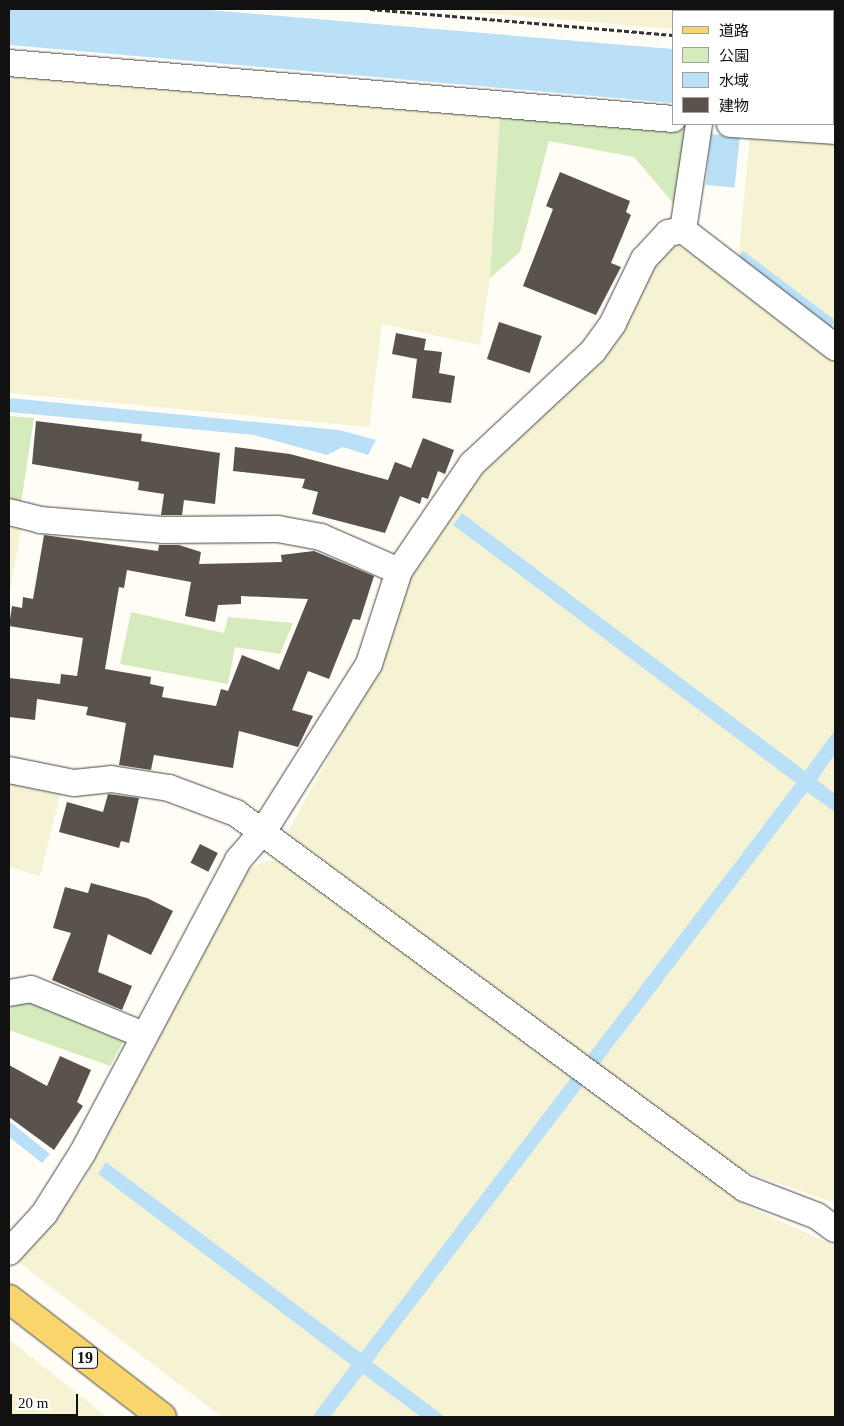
<!DOCTYPE html>
<meta charset="utf-8">
<style>
body{margin:0}
#map{position:relative;width:844px;height:1426px;overflow:hidden;background:#fffdf5;font-family:"Times New Roman","Noto Sans JP",serif}
div>[style]{position:absolute}
.farmland>*{inset:0;background:#f6f3d4}
.green>*{inset:0;background:#d5ebbd}
.water>*{inset:0;background:#b9e0f7;transform-origin:0 0}
.building>*{inset:0;background:#5a524d;transform-origin:0 0}
.path>*{height:3px;margin-top:-1.5px;transform-origin:0;background:repeating-linear-gradient(90deg,#333 0 5px,transparent 0 7.5px)}
.roads{filter:drop-shadow(0 0 1px #444) drop-shadow(0 0 1px #444)}
.minor>*{height:26px;margin:-13px;padding:0 13px;transform-origin:13px;border-radius:13px;background:#fff}
.primary>*{height:28px;margin:-14px;padding:0 14px;transform-origin:14px;border-radius:14px;background:#f9d66b}
span{translate:-50% -50%;white-space:nowrap;text-align:center;line-height:1.15;-webkit-text-stroke:5px #fff;paint-order:stroke}
.shield-label span{padding:1px 4px;background:#fff;border:1px solid;border-radius:4px;-webkit-text-stroke-width:0}
.shield-label{font-size:16px;color:#111;font-weight:700}
.frame{position:absolute;inset:0;border:10px solid #111;pointer-events:none}
.legend{position:absolute;left:672px;top:10px;width:162px;height:115px;box-sizing:border-box;background:#fff;border:1px solid #a0a0a0;margin:0;padding:6px 9px;list-style:none;font-size:15px;color:#111}
.legend li{display:flex;align-items:center;gap:10px;height:25px}
.legend b{width:25px;border:1px solid #a0a0a0}
.scale{position:absolute;left:10px;top:1394px;width:68px;height:22px;box-sizing:border-box;border:2px solid #111;border-top:0;padding-left:6px;font-size:15px;line-height:18px;white-space:nowrap;color:#111;-webkit-text-stroke:4px #fff;paint-order:stroke}
</style>
<div id="map">
<div class="farmland">
<i style="clip-path:polygon(433px 9px,835px 9px,835px 11px,833px 27px,833px 11px,673px 11px,673px 29px)"></i>
<i style="clip-path:polygon(9px 71px,500px 114px,490px 278px,480px 345px,382px 324px,369px 427px,9px 393px)"></i>
<i style="clip-path:polygon(750px 135px,835px 141px,835px 1203px,743px 1171px,287px 833px,384px 657px,410px 570px,496px 456px,674px 243px,736px 283px)"></i>
<i style="clip-path:polygon(9px 522px,22px 525px,9px 596px)"></i>
<i style="clip-path:polygon(9px 776px,62px 787px,40px 876px,9px 867px)"></i>
<i style="clip-path:polygon(265px 861px,283px 861px,745px 1205px,835px 1246px,835px 1417px,222px 1417px,18px 1262px,83px 1182px,245px 871px)"></i>
<i style="clip-path:polygon(9px 1339px,107px 1417px,9px 1417px)"></i>
</div>
<div class="green">
<i style="clip-path:polygon(500px 114px,685px 129px,680px 211px,634px 157px,549px 141px,520px 252px,490px 278px)"></i>
<i style="clip-path:polygon(9px 416px,34px 418px,21px 503px,9px 501px)"></i>
<i style="clip-path:polygon(131px 612px,224px 633px,228px 617px,293px 623px,280px 654px,235px 647px,228px 684px,120px 664px)"></i>
<i style="clip-path:polygon(32px 997px,127px 1035px,110px 1066px,9px 1030px,11px 1001px)"></i>
</div>
<div class="water">
<i style="clip-path:polygon(9px 9px,197px 9px,673px 49px,673px 103px,9px 45px)"></i>
<i style="left:711px;top:134px;width:29px;height:51px;rotate:6deg"></i>
<i style="left:743px;top:251px;width:116px;height:14px;rotate:37deg"></i>
<i style="clip-path:polygon(9px 398px,339px 430px,376px 440px,368px 455px,343px 447px,327px 455px,254px 435px,9px 412px)"></i>
<i style="clip-path:polygon(462px 513px,805px 771px,835px 730px,835px 754px,817px 780px,835px 794px,835px 812px,807px 792px,372px 1362px,445px 1417px,421px 1417px,363px 1374px,330px 1417px,312px 1417px,351px 1365px,98px 1174px,106px 1162px,361px 1353px,796px 783px,453px 525px)"></i>
<i style="clip-path:polygon(9px 1121px,50px 1154px,42px 1163px,9px 1137px)"></i>
</div>
<div class="building">
<i style="clip-path:polygon(560px 172px,630px 201px,626px 212px,631px 215px,611px 263px,621px 267px,596px 315px,523px 286px,553px 209px,546px 206px)"></i>
<i style="left:499px;top:322px;width:45px;height:39px;rotate:18deg"></i>
<i style="clip-path:polygon(396px 333px,426px 339px,424px 350px,442px 352px,439px 373px,455px 376px,451px 403px,412px 398px,417px 359px,392px 354px)"></i>
<i style="clip-path:polygon(36px 421px,142px 434px,141px 441px,220px 453px,215px 504px,184px 500px,182px 515px,161px 515px,164px 494px,138px 490px,139px 482px,32px 464px)"></i>
<i style="clip-path:polygon(423px 438px,454px 450px,445px 474px,438px 471px,428px 499px,422px 497px,420px 504px,400px 496px,385px 533px,312px 514px,318px 492px,302px 488px,305px 479px,233px 471px,235px 447px,290px 454px,388px 480px,395px 462px,411px 468px)"></i>
<i style="clip-path:polygon(evenodd,44px 535px,158px 551px,159px 545px,179px 545px,201px 552px,199px 564px,282px 562px,281px 555px,314px 551px,374px 576px,360px 620px,353px 619px,329px 679px,308px 671px,292px 710px,313px 716px,298px 747px,239px 731px,233px 768px,154px 755px,151px 770px,119px 765px,126px 723px,86px 715px,88px 707px,37px 699px,35px 720px,9px 717px,9px 678px,60px 684px,61px 674px,77px 676px,83px 638px,9px 626px,12px 606px,22px 608px,23px 597px,33px 599px,44px 535px,127px 570px,191px 582px,185px 616px,215px 622px,218px 605px,241px 604px,241px 596px,308px 599px,279px 670px,242px 655px,228px 691px,221px 689px,216px 706px,162px 697px,164px 687px,150px 684px,151px 677px,105px 669px,119px 587px,124px 588px,127px 570px)"></i>
<i style="clip-path:polygon(108px 794px,139px 798px,129px 843px,121px 841px,119px 848px,59px 832px,67px 802px,103px 812px)"></i>
<i style="left:200px;top:844px;width:20px;height:21px;rotate:27deg"></i>
<i style="clip-path:polygon(91px 883px,147px 898px,173px 911px,151px 955px,108px 934px,98px 972px,132px 986px,122px 1010px,52px 980px,71px 933px,53px 928px,65px 887px,88px 893px)"></i>
<i style="clip-path:polygon(60px 1056px,91px 1070px,77px 1102px,83px 1106px,54px 1150px,9px 1117px,9px 1065px,47px 1086px)"></i>
</div>
<div class="path">
<i style="left:370px;top:9px;width:304px;rotate:4.9deg"></i>
<i style="left:833px;top:49px;width:2px"></i>
</div>
<div class="roads">
<div class="minor">
<i style="left:9px;top:63px;width:666px;rotate:4.82deg"></i>
<i style="left:730px;top:124px;width:105px;rotate:3.8deg"></i>
<i style="left:683px;top:230px;width:107px;rotate:-81.4deg"></i>
<i style="left:9px;top:512px;width:32px;rotate:14deg"></i>
<i style="left:40px;top:520px;width:123px;rotate:4.6deg"></i>
<i style="left:163px;top:530px;width:115px;rotate:-0.5deg"></i>
<i style="left:278px;top:529px;width:44px;rotate:10.5deg"></i>
<i style="left:321px;top:537px;width:85px;rotate:23.6deg"></i>
<i style="left:9px;top:770px;width:66px;rotate:11.3deg"></i>
<i style="left:74px;top:783px;width:37px;rotate:-6deg"></i>
<i style="left:111px;top:779px;width:59px;rotate:8.8deg"></i>
<i style="left:169px;top:788px;width:72px;rotate:20.5deg"></i>
<i style="left:236px;top:813px;width:631px;rotate:36.43deg"></i>
<i style="left:744px;top:1188px;width:78px;rotate:21deg"></i>
<i style="left:817px;top:1216px;width:22px;rotate:36deg"></i>
<i style="left:9px;top:993px;width:22px;rotate:-10deg"></i>
<i style="left:31px;top:989px;width:119px;rotate:22.2deg"></i>
<i style="left:9px;top:1252px;width:52px;rotate:-47.4deg"></i>
<i style="left:44px;top:1214px;width:73px;rotate:-57.8deg"></i>
<i style="left:83px;top:1152px;width:331px;rotate:-62deg"></i>
<i style="left:238px;top:860px;width:40px;rotate:-49deg"></i>
<i style="left:264px;top:830px;width:196px;rotate:-57.7deg"></i>
<i style="left:369px;top:664px;width:98px;rotate:-72.1deg"></i>
<i style="left:399px;top:571px;width:130px;rotate:-55.7deg"></i>
<i style="left:472px;top:464px;width:166px;rotate:-43deg"></i>
<i style="left:593px;top:351px;width:34px;rotate:-54deg"></i>
<i style="left:613px;top:323px;width:71px;rotate:-64.2deg"></i>
<i style="left:644px;top:259px;width:35px;rotate:-47deg"></i>
<i style="left:668px;top:233px;width:15px;rotate:-11deg"></i>
<i style="left:683px;top:230px;width:192px;rotate:37.6deg"></i>
</div>
<div class="primary">
<i style="left:9px;top:1299px;width:193px;rotate:37.6deg"></i>
</div>
</div>
<div class="shield-label">
<span style="left:85px;top:1358px">19</span>
</div>
<div class="frame"></div>
<ul class="legend">
<li><b style="height:6px;background:#f9d66b"></b>道路</li>
<li><b style="height:14px;background:#d5ebbd"></b>公園</li>
<li><b style="height:14px;background:#b9e0f7"></b>水域</li>
<li><b style="height:14px;background:#5a524d"></b>建物</li>
</ul>
<div class="scale">20 m</div>
</div>
